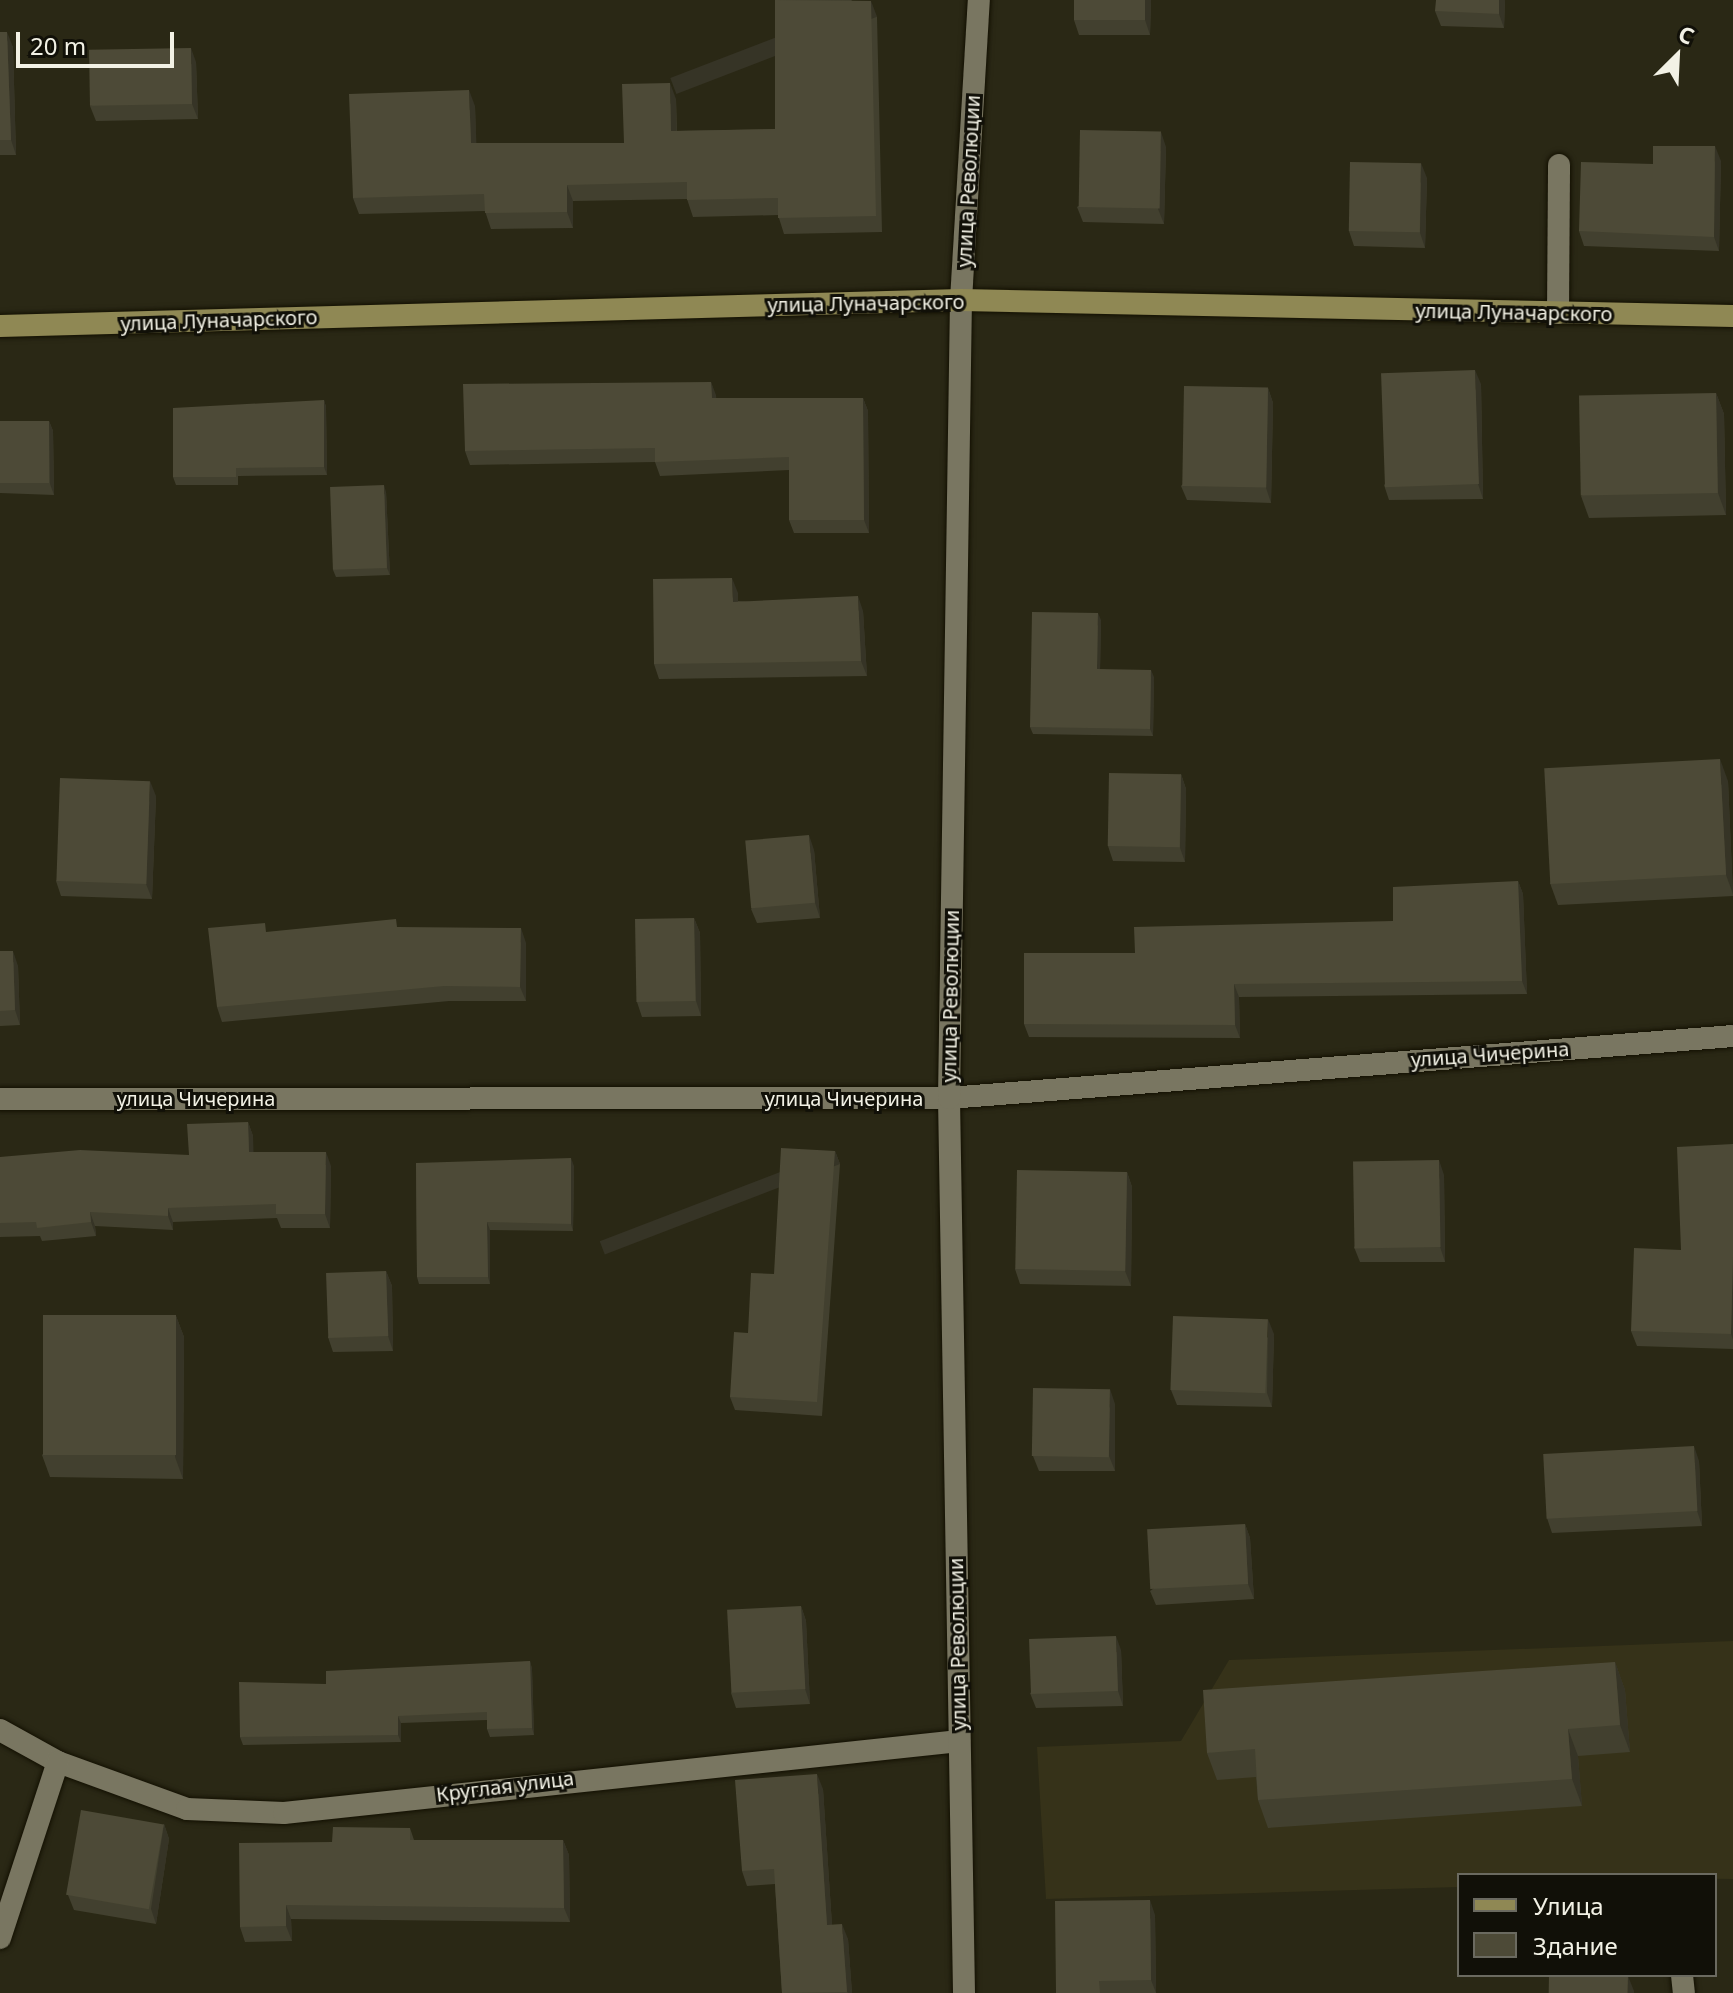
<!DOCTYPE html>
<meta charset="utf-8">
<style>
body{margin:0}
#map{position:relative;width:1733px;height:1993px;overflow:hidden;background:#2a2815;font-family:"Noto Sans",sans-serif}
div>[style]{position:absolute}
.built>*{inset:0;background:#363219}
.roads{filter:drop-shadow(0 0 2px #131002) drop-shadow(0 0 2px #131002)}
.minor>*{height:22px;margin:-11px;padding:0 11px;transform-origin:11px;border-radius:11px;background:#797661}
.tertiary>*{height:22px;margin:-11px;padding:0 11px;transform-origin:11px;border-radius:11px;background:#797661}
.secondary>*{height:22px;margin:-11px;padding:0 11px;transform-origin:11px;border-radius:11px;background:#8f8854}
.wall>*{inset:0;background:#42402f}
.shaded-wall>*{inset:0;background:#363426;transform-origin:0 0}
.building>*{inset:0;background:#4d4a37;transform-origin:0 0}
span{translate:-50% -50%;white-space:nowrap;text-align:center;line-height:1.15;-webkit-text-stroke:6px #111008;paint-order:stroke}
.street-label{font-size:20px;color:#f2f1e5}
.legend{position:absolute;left:1457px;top:1873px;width:260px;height:104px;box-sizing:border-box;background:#111008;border:2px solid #6b6a60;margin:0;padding:10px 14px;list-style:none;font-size:24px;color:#f2f1e5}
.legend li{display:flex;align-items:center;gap:16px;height:40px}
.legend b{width:40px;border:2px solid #6b6a60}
.north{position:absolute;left:1637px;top:16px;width:80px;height:80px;-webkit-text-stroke:6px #111008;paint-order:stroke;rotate:24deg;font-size:22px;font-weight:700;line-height:32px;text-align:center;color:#f2f1e5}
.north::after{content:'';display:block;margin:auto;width:28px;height:36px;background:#f2f1e5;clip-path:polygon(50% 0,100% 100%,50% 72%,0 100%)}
.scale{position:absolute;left:16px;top:32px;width:158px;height:36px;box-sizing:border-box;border:4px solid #f2f1e5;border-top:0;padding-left:10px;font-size:24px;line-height:28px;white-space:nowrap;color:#f2f1e5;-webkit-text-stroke:6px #111008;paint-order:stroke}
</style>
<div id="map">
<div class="built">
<i style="clip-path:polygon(1733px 1641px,1733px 1879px,1459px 1875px,1459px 1887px,1046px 1899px,1037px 1747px,1181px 1741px,1229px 1660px)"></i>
</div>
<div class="roads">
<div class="minor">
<i style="left:1558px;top:313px;width:148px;rotate:-89.6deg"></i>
<i style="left:0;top:1099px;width:949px;rotate:-0.06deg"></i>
<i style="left:949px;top:1098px;width:786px;rotate:-4.52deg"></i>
<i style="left:0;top:1730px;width:66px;rotate:28.9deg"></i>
<i style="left:58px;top:1762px;width:137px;rotate:20deg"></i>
<i style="left:187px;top:1809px;width:97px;rotate:2.4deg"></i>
<i style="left:284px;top:1813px;width:679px;rotate:-6.09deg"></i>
<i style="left:0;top:1938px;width:185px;rotate:-71.8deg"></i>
<i style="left:1682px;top:1975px;width:18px;rotate:84deg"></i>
</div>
<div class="tertiary">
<i style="left:964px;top:1993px;width:895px;rotate:-90.96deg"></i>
<i style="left:949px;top:1098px;width:798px;rotate:-89.14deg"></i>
<i style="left:961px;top:300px;width:301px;rotate:-86.6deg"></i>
</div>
<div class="secondary">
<i style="left:0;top:326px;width:961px;rotate:-1.55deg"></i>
<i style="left:961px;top:300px;width:772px;rotate:1.19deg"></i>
</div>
</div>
<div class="wall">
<i style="clip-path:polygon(775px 0,851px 0,877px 17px,882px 232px,784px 234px,778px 215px,693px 217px,687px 199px,573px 201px,573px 228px,491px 229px,485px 211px,359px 214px,353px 198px,475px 106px,476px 143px,624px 143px,676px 99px,677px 131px,775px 129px)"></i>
<i style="clip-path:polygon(1151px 0,1150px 35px,1079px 35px,1074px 20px)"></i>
<i style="clip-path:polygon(1505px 0,1504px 28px,1441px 26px,1435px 11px)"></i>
<i style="clip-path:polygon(0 32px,13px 47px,16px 155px,0 155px)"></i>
<i style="clip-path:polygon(196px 62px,198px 119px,96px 121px,90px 106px)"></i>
<i style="clip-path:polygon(1166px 147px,1164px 224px,1083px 222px,1077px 207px)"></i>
<i style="clip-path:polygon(1721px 161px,1719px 251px,1584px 246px,1579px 231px,1653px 164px)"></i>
<i style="clip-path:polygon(1427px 178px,1425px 248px,1354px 246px,1349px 231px)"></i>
<i style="clip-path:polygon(711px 382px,716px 398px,863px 398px,868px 411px,869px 533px,794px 533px,789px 520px,789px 470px,660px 476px,655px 462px,470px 465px,465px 451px)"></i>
<i style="clip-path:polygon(1481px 384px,1483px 499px,1389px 500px,1384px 485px)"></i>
<i style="clip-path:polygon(1268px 388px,1273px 403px,1271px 503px,1187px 500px,1181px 486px)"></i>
<i style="clip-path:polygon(1716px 393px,1724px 414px,1726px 515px,1589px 518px,1581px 496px)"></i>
<i style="clip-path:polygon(324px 400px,326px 407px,327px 475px,238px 476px,238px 485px,176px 485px,173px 477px)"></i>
<i style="clip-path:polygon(0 421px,49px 421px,53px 431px,54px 495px,0 493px)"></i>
<i style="clip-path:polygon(386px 492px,390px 575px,336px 577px,333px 570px)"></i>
<i style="clip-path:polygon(738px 593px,738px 601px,863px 611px,867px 676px,659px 679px,654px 664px)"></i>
<i style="clip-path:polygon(1101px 620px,1100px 669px,1154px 677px,1153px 736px,1033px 734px,1030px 727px)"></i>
<i style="clip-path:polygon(1181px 774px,1186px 789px,1185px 862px,1113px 861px,1108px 846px)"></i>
<i style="clip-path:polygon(1728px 781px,1733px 896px,1558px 905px,1550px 883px)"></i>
<i style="clip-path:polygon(156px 796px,152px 899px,61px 896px,56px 881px)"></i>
<i style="clip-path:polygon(814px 850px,820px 918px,757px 923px,751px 909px)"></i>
<i style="clip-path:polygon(1518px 881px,1523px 894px,1527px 994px,1239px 997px,1240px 1038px,1029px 1037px,1024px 1024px,1135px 953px,1393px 921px)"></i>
<i style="clip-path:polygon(694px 918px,700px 933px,701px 1016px,642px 1017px,637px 1002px)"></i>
<i style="clip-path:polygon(399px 927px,526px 943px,526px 1001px,449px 1001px,222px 1022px,217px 1007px,269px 932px)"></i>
<i style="clip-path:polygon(0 951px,18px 966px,20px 1025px,0 1026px)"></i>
<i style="clip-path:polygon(248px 1122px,253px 1136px,253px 1152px,331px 1166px,330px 1228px,281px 1228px,277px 1218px,173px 1222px,173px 1230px,95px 1226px,96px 1236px,42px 1241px,40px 1236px,0 1237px,0 1157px,189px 1155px)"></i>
<i style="clip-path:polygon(1733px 1144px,1733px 1349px,1637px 1346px,1631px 1331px,1681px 1250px)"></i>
<i style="clip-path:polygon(835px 1151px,840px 1164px,822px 1416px,735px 1410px,730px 1397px,748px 1333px,774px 1274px)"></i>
<i style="clip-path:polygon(416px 1163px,574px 1166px,573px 1231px,490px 1230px,490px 1284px,419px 1284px,417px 1277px)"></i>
<i style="clip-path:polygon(1127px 1172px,1132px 1187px,1131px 1286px,1020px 1284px,1015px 1269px)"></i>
<i style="clip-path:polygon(1444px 1175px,1445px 1262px,1360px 1262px,1354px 1247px)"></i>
<i style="clip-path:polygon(386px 1271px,392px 1286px,393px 1351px,333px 1352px,328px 1337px)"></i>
<i style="clip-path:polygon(176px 1316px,184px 1337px,183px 1479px,50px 1477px,42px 1455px)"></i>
<i style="clip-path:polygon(1274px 1334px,1272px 1407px,1177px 1405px,1171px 1390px)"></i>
<i style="clip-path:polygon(1115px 1404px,1115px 1471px,1039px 1471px,1033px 1456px)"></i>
<i style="clip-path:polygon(1699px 1461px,1702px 1526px,1552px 1533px,1547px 1518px)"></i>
<i style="clip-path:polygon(1245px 1524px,1250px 1538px,1254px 1599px,1156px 1605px,1150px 1591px)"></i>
<i style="clip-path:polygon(801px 1606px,806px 1621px,810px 1704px,736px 1708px,731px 1693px)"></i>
<i style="clip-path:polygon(1121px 1650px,1123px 1706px,1036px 1708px,1030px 1693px)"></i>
<i style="clip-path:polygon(530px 1661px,532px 1669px,534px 1735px,490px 1737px,487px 1729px,487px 1720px,401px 1723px,401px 1742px,243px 1745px,240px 1737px,326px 1684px)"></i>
<i style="clip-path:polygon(1615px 1662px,1625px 1690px,1630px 1752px,1578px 1756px,1582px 1806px,1268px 1828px,1258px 1800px,1256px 1777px,1217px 1780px,1207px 1753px)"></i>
<i style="clip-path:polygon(823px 1789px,832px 1925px,848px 1939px,852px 1993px,782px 1993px,775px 1884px,747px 1886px,742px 1871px)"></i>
<i style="clip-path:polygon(164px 1824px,169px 1839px,156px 1924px,74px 1910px,68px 1895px)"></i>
<i style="clip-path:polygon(410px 1828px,414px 1840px,563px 1840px,569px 1855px,570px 1922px,291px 1919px,292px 1941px,245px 1942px,240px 1927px,332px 1842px)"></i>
<i style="clip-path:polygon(1155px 1915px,1156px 1993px,1056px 1993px)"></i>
</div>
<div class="shaded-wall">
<i style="clip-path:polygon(1145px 0,1151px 0,1150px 35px,1145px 20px)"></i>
<i style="clip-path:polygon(1499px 0,1505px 0,1504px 28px,1499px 14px)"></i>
<i style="left:871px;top:1px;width:17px;height:215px;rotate:69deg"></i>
<i style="clip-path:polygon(7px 32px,13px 47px,16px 155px,11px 140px)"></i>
<i style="clip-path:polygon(191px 48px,196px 62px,198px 119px,192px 104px)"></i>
<i style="clip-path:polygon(670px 83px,676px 99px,677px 147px,671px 131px)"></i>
<i style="clip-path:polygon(469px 90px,475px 106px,477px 160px,471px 143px)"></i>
<i style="clip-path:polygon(1161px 132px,1166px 147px,1164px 224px,1158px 209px)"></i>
<i style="clip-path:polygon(1715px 146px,1721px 161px,1719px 251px,1714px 237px)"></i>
<i style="clip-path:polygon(1421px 163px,1427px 178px,1425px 248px,1420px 233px)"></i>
<i style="clip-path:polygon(567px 185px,573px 201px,573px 228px,567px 212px)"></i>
<i style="clip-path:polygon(1475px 370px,1481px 384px,1483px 499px,1478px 484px)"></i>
<i style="clip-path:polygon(711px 382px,716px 395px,717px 412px,712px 398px)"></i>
<i style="clip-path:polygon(1268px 388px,1273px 403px,1271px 503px,1266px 488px)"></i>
<i style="clip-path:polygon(1716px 393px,1724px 414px,1726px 515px,1718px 493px)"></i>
<i style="clip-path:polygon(863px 398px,868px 411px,869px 533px,864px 520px)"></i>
<i style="clip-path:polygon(324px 400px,326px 407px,327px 475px,324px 467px)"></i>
<i style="clip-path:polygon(49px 421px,53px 431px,54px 495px,50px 484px)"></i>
<i style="clip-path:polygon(384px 485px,386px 492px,390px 575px,387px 568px)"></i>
<i style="clip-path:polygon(732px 578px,738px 593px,738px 616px,733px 602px)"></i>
<i style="clip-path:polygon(858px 596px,863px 611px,867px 676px,861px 661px)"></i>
<i style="clip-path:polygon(1098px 613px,1101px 620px,1100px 676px,1097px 669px)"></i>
<i style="clip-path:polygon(1151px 670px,1154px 677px,1153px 736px,1150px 729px)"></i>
<i style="clip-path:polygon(1720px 759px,1728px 781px,1733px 894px,1726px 875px)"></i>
<i style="clip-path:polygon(1181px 774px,1186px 789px,1185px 862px,1180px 848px)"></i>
<i style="clip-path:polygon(150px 781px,156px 796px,152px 899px,146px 884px)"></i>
<i style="clip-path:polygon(809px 835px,814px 850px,820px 918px,815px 903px)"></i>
<i style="clip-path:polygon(1518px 881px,1523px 894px,1527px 994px,1522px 981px)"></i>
<i style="clip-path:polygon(694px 918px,700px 933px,701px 1016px,696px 1001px)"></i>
<i style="clip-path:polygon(521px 928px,526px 943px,526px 1001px,520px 987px)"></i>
<i style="clip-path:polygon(13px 951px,18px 966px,20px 1025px,15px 1010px)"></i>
<i style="clip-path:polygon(1234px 984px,1239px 997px,1240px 1038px,1235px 1025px)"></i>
<i style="clip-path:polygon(248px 1122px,253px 1136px,254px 1166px,249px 1152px)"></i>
<i style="left:835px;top:1151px;width:14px;height:252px;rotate:69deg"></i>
<i style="clip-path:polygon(326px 1152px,331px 1166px,330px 1228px,325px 1214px)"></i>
<i style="clip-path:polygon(571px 1158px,574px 1166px,573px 1231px,571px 1224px)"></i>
<i style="clip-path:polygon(1439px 1160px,1444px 1175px,1445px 1262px,1440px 1247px)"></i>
<i style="clip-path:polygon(1127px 1172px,1132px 1187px,1131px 1286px,1125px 1271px)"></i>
<i style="clip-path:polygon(168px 1208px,173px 1222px,173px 1230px,168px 1216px)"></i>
<i style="clip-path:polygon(90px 1212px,95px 1226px,96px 1236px,91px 1222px)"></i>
<i style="clip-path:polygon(487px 1222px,490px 1230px,490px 1284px,488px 1277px)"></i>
<i style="clip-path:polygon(1733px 1256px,1733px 1340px,1731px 1334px)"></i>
<i style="clip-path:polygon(386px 1271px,392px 1286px,393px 1351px,388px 1336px)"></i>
<i style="clip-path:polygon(176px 1316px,184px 1337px,183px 1479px,175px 1457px)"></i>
<i style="clip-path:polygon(1268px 1319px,1274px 1334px,1272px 1407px,1267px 1393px)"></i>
<i style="clip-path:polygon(1110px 1389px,1115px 1404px,1115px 1471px,1109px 1456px)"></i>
<i style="clip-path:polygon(1694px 1446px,1699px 1461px,1702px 1526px,1697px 1511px)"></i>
<i style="clip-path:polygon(1245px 1524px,1250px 1538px,1254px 1599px,1248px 1584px)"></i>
<i style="clip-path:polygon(801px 1606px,806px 1621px,810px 1704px,805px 1689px)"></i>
<i style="clip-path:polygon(1116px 1636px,1121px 1650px,1123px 1706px,1118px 1691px)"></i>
<i style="clip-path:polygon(530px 1661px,532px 1669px,534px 1735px,532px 1728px)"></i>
<i style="clip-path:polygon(1615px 1662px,1625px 1690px,1630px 1752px,1620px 1725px)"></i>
<i style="clip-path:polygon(398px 1716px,401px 1723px,401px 1742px,398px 1735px)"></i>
<i style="clip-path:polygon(1568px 1729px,1578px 1756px,1582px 1806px,1572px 1779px)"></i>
<i style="clip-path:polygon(817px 1774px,823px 1789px,833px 1940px,827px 1925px)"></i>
<i style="clip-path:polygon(164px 1824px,169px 1839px,156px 1924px,151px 1909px)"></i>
<i style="clip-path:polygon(563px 1840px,569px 1855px,570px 1922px,564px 1908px)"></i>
<i style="clip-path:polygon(1150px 1900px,1155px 1915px,1156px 1993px,1151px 1980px)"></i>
<i style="clip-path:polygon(286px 1905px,291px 1919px,292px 1941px,286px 1926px)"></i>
<i style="clip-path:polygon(842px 1924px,848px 1939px,852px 1993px,848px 1993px,847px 1992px)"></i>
<i style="clip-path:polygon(1628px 1976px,1634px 1991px,1634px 1993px,1628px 1993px)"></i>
</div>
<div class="building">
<i style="clip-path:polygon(775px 0,871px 1px,876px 216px,778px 218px,778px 198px,687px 200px,687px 182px,567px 185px,567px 212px,485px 213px,484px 194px,353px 198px,349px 94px,469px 90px,471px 143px,624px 143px,622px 84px,670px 83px,671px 131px,775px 129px)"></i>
<i style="left:1074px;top:0;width:71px;height:20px"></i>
<i style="clip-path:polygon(1436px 0,1499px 0,1499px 14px,1435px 11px)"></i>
<i style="clip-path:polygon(0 32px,7px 32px,11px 140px,0 140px)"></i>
<i style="left:191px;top:48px;width:56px;height:102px;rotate:89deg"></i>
<i style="left:1080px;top:130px;width:81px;height:77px;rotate:1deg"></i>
<i style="clip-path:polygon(1653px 146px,1715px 146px,1714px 237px,1579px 231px,1581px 162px,1653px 164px)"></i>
<i style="left:1350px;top:162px;width:71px;height:69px;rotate:1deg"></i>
<i style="left:1475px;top:370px;width:114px;height:94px;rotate:88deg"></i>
<i style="clip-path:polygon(711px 382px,712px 398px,863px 398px,864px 520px,789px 520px,789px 457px,655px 462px,655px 448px,465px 451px,463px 384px)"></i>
<i style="left:1184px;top:386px;width:84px;height:100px;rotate:1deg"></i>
<i style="left:1716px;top:393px;width:100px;height:137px;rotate:89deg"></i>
<i style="clip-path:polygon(324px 400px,324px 467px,236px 468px,236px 477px,173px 477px,173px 408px)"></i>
<i style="left:0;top:421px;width:49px;height:62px"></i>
<i style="left:384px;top:485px;width:83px;height:54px;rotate:88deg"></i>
<i style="clip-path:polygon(732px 578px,733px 602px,858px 596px,861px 661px,654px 664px,653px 579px)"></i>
<i style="clip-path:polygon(1032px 612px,1098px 613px,1097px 669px,1151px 670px,1150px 729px,1030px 727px)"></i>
<i style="left:1720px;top:759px;width:116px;height:176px;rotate:87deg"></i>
<i style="left:1109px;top:773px;width:72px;height:73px;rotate:1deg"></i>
<i style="left:60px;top:778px;width:90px;height:103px;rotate:2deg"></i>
<i style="left:809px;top:835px;width:68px;height:64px;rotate:85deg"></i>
<i style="clip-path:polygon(1518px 881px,1522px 981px,1234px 984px,1235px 1025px,1024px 1024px,1024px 953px,1135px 953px,1134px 927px,1393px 921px,1393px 887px)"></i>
<i style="left:694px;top:918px;width:83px;height:59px;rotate:89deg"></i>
<i style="clip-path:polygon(396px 919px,397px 927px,521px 928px,520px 987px,444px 986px,217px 1007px,208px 928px,265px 923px,266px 932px)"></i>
<i style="clip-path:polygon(0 951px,13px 951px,15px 1010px,0 1011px)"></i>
<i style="clip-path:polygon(248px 1122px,249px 1152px,326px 1152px,325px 1214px,276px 1214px,276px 1204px,168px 1208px,168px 1216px,90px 1212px,91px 1222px,37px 1228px,36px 1222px,0 1223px,0 1157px,80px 1150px,189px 1155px,187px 1124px)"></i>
<i style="clip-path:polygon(1733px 1144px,1733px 1256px,1731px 1334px,1631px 1331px,1634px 1248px,1681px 1250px,1677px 1147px)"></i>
<i style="clip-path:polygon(781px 1148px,835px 1151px,817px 1402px,730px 1397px,734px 1332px,748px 1333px,751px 1273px,774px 1274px)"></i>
<i style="clip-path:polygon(571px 1158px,571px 1224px,487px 1222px,488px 1277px,417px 1277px,416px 1163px)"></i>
<i style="left:1439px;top:1160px;width:87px;height:86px;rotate:89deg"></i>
<i style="left:1017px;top:1170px;width:110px;height:99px;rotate:1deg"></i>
<i style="left:386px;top:1271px;width:65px;height:60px;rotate:88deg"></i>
<i style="left:43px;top:1315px;width:133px;height:140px"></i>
<i style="left:1173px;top:1316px;width:95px;height:74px;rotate:2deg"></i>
<i style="left:1033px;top:1388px;width:77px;height:68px;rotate:1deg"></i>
<i style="left:1694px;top:1446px;width:65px;height:151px;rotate:87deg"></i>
<i style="left:1245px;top:1524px;width:60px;height:98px;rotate:87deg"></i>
<i style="left:801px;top:1606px;width:83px;height:74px;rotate:87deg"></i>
<i style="left:1116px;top:1636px;width:55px;height:87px;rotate:88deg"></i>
<i style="clip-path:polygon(530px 1661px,532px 1728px,487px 1729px,487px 1712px,398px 1716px,398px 1735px,240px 1737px,239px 1682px,326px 1684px,326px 1671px)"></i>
<i style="clip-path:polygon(1615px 1662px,1620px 1725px,1568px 1729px,1572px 1779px,1258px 1800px,1255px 1749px,1207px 1753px,1203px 1690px)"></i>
<i style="clip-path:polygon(817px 1774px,827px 1925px,842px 1924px,847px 1992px,782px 1993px,774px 1869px,742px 1871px,735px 1780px)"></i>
<i style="left:81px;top:1810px;width:84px;height:86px;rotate:10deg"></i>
<i style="clip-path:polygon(333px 1827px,410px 1828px,410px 1840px,563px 1840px,564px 1908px,286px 1905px,286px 1926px,240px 1927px,239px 1843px,332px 1842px)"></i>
<i style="clip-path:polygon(1150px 1900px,1151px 1980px,1099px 1981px,1100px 1993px,1056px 1993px,1055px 1901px)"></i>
<i style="left:1549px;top:1975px;width:79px;height:18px;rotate:1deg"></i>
</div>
<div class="street-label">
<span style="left:968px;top:181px;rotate:-87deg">улица Революции</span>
<span style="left:866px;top:303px;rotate:-1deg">улица Луначарского</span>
<span style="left:1514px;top:312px;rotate:1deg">улица Луначарского</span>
<span style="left:219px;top:320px;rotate:-2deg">улица Луначарского</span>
<span style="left:950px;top:996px;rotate:-89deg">улица Революции</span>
<span style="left:1490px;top:1054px;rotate:-4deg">улица Чичерина</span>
<span style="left:196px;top:1098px">улица Чичерина</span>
<span style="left:844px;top:1098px">улица Чичерина</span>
<span style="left:957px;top:1644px;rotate:-91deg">улица Революции</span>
<span style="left:505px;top:1786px;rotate:-7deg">Круглая улица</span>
</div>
<ul class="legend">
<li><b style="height:10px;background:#8f8854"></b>Улица</li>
<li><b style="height:22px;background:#4d4a37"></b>Здание</li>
</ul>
<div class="north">С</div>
<div class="scale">20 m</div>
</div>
